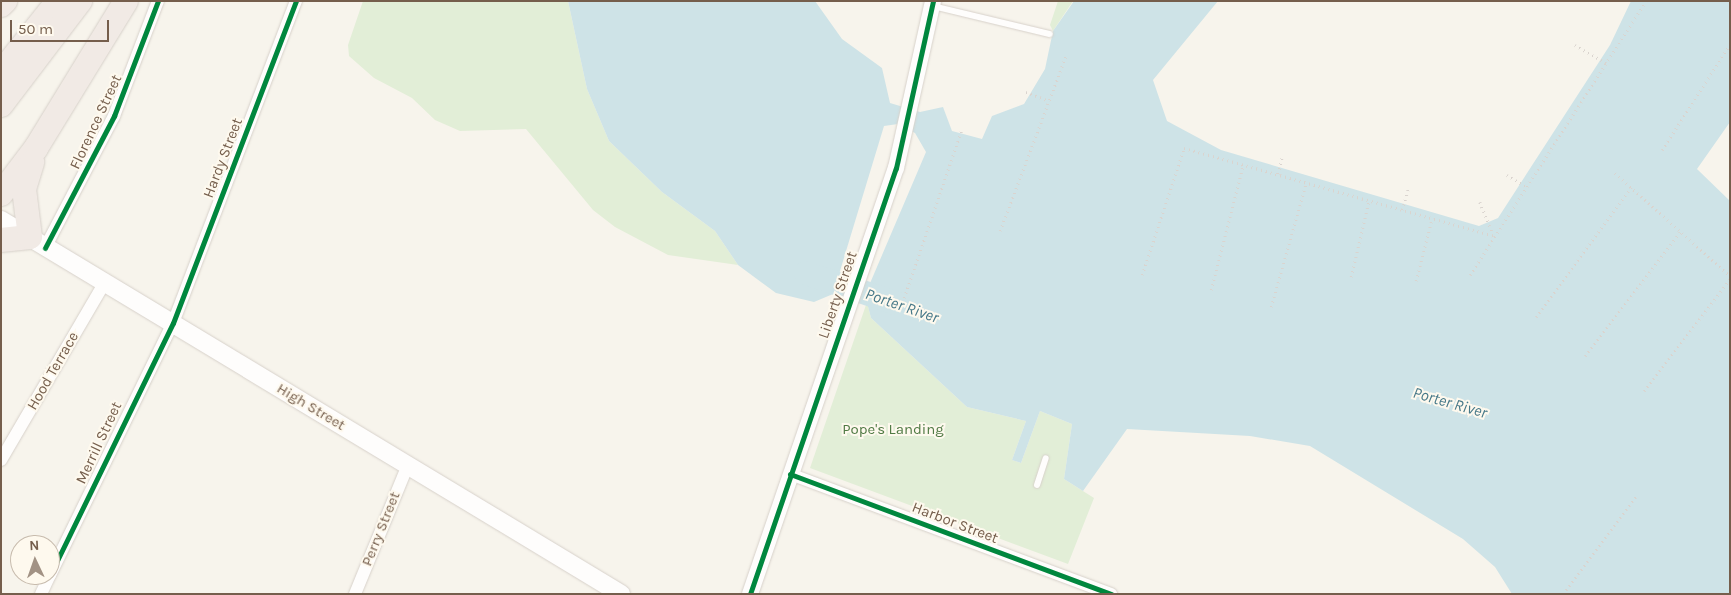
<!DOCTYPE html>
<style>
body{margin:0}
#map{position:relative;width:1731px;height:595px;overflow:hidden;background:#f7f4ec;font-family:Karla,sans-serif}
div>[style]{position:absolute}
.green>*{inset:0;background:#e2eed7}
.water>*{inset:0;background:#cee3e7}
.river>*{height:24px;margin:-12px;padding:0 12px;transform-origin:12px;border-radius:12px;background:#cee3e7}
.path>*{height:2.5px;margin-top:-1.25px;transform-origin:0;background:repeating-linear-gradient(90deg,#dad4cf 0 1px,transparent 0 5px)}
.roads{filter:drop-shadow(0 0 1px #d7d1ca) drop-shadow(0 0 1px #d7d1ca)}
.service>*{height:6px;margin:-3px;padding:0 3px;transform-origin:3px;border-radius:3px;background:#fefdfc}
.minor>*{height:12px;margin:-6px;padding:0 6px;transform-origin:6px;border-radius:6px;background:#fefdfc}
.tertiary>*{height:16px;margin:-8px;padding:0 8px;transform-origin:8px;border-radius:8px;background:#fefdfc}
.secondary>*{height:18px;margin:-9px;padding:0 9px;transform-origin:9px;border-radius:9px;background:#fefdfc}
.motorway>*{height:24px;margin:-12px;padding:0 12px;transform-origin:12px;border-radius:12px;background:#f1eae5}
.cycleway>*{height:5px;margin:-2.5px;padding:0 2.5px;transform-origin:2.5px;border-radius:2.5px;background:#00873e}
span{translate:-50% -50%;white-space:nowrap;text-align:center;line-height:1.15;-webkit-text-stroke:4px #fef9ee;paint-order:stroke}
.street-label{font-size:15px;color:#755e4c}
.park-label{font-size:15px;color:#507a44}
.water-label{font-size:16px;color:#467888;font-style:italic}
.frame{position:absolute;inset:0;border:2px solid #755e4c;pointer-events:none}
.north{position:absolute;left:10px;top:535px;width:50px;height:50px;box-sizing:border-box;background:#fef9ee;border:1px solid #c7bbad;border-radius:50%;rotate:357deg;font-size:14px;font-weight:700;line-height:20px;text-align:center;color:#755e4c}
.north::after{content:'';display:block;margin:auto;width:18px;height:22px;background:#a29284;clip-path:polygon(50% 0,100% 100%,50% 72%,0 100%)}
.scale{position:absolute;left:10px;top:20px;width:99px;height:22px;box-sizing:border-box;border:2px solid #755e4c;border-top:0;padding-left:6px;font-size:15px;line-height:18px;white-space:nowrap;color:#755e4c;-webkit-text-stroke:4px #fef9ee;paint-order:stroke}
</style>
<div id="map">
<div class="green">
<i style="clip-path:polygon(363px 1px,568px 1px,587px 89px,609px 141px,662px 192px,715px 231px,738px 265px,668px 255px,615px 227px,593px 210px,526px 129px,460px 131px,435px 120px,412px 98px,374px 78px,349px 56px,348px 45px)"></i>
<i style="clip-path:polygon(1058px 1px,1073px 1px,1053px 31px,1050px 25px)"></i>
<i style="clip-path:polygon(867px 302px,871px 318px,967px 407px,1026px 421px,1012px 460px,1021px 463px,1040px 411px,1072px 424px,1064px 479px,1094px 498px,1068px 564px,810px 468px)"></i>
</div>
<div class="water">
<i style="clip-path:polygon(568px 1px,815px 1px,842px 39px,882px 68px,890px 103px,920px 112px,943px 107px,952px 131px,982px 139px,992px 116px,1024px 104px,1045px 69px,1053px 31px,1074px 1px,1218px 1px,1153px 80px,1167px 121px,1221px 150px,1479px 226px,1498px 218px,1610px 45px,1631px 1px,1730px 1px,1730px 122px,1697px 169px,1730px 201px,1730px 594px,1512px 594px,1495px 567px,1463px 539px,1310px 446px,1250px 436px,1127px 429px,1083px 491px,1064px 479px,1072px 424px,1040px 411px,1021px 463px,1012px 460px,1026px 421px,967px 407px,871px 318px,865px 295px,926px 152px,915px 133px,898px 124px,884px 126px,833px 294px,814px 302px,776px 293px,738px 265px,715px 231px,662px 192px,609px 141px,587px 89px)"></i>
</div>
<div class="river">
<i style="left:806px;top:273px;width:94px;rotate:18.6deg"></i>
</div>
<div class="path">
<i style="left:1575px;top:45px;width:36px;rotate:30deg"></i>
<i style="left:1026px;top:92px;width:25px;rotate:21deg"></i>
<i style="left:1662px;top:150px;width:126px;rotate:-57.3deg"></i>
<i style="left:1615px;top:173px;width:154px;rotate:41.8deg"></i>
<i style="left:1278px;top:174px;width:18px;rotate:-77deg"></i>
<i style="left:1507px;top:175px;width:23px;rotate:31deg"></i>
<i style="left:1480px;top:202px;width:35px;rotate:68deg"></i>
<i style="left:1402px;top:210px;width:22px;rotate:-74deg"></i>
<i style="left:1000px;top:231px;width:188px;rotate:-69.4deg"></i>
<i style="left:1142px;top:275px;width:134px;rotate:-71.7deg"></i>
<i style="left:1184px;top:148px;width:323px;rotate:15.8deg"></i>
<i style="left:1470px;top:275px;width:326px;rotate:-57.3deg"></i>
<i style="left:1351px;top:277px;width:79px;rotate:-76.8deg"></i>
<i style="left:1416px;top:281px;width:65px;rotate:-75.7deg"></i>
<i style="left:1211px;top:290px;width:129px;rotate:-75.6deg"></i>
<i style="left:904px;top:298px;width:179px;rotate:-71.1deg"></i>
<i style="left:1271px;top:307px;width:129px;rotate:-74.2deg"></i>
<i style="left:1536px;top:317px;width:161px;rotate:-53.8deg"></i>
<i style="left:1585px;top:356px;width:156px;rotate:-52.5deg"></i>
<i style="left:1644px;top:391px;width:141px;rotate:-52.5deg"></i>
<i style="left:1563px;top:594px;width:122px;rotate:-53.3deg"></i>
</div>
<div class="roads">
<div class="service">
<i style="left:933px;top:6px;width:120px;rotate:13.5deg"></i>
<i style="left:1037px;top:485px;width:28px;rotate:-72deg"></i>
</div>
<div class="minor">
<i style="left:45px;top:248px;width:149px;rotate:-62.4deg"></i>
<i style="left:114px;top:116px;width:123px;rotate:-69.1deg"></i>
<i style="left:1px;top:460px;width:206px;rotate:-59.7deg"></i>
<i style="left:790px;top:474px;width:343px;rotate:20.5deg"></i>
<i style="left:50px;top:575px;width:280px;rotate:-64deg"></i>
<i style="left:173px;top:323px;width:345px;rotate:-69.1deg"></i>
<i style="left:41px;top:594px;width:21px;rotate:-65deg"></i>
<i style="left:355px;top:594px;width:139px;rotate:-67.7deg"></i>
</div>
<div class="tertiary">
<i style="left:750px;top:594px;width:450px;rotate:-71.1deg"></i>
<i style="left:896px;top:168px;width:171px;rotate:-77.5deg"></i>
</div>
<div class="secondary">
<i style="left:1px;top:220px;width:724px;rotate:31.1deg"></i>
</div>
<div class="motorway">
<i style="left:1px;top:5px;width:6px;rotate:-45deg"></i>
<i style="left:1px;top:73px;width:92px;rotate:-51.6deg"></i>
<i style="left:1px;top:105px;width:131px;rotate:-52.8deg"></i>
<i style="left:1px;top:194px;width:58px;rotate:-52.7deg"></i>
<i style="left:36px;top:148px;width:172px;rotate:-58.5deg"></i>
<i style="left:1px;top:240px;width:29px;rotate:-6deg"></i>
<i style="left:30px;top:237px;width:48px;rotate:-97.1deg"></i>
<i style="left:24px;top:189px;width:28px;rotate:-73deg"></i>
</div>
</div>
<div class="cycleway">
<i style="left:45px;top:248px;width:149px;rotate:-62.4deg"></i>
<i style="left:114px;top:116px;width:123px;rotate:-69.1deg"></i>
<i style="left:790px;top:474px;width:343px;rotate:20.5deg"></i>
<i style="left:50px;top:575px;width:280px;rotate:-64deg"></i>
<i style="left:173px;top:323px;width:345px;rotate:-69.1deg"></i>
<i style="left:750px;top:594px;width:450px;rotate:-71.1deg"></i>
<i style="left:896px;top:168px;width:171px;rotate:-77.5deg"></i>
</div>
<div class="street-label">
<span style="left:96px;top:122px;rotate:-65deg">Florence Street</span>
<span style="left:223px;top:158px;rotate:-69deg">Hardy Street</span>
<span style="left:838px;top:295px;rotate:-71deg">Liberty Street</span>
<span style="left:53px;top:371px;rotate:-60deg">Hood Terrace</span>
<span style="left:311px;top:407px;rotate:31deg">High Street</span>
<span style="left:99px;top:443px;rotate:-65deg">Merrill Street</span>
<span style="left:955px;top:523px;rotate:21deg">Harbor Street</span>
<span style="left:381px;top:529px;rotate:-68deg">Perry Street</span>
</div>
<div class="park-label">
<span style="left:893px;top:430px">Pope's Landing</span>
</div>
<div class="water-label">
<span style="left:902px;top:306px;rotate:19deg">Porter River</span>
<span style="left:1450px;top:403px;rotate:16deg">Porter River</span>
</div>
<div class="frame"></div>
<div class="north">N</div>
<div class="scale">50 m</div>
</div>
